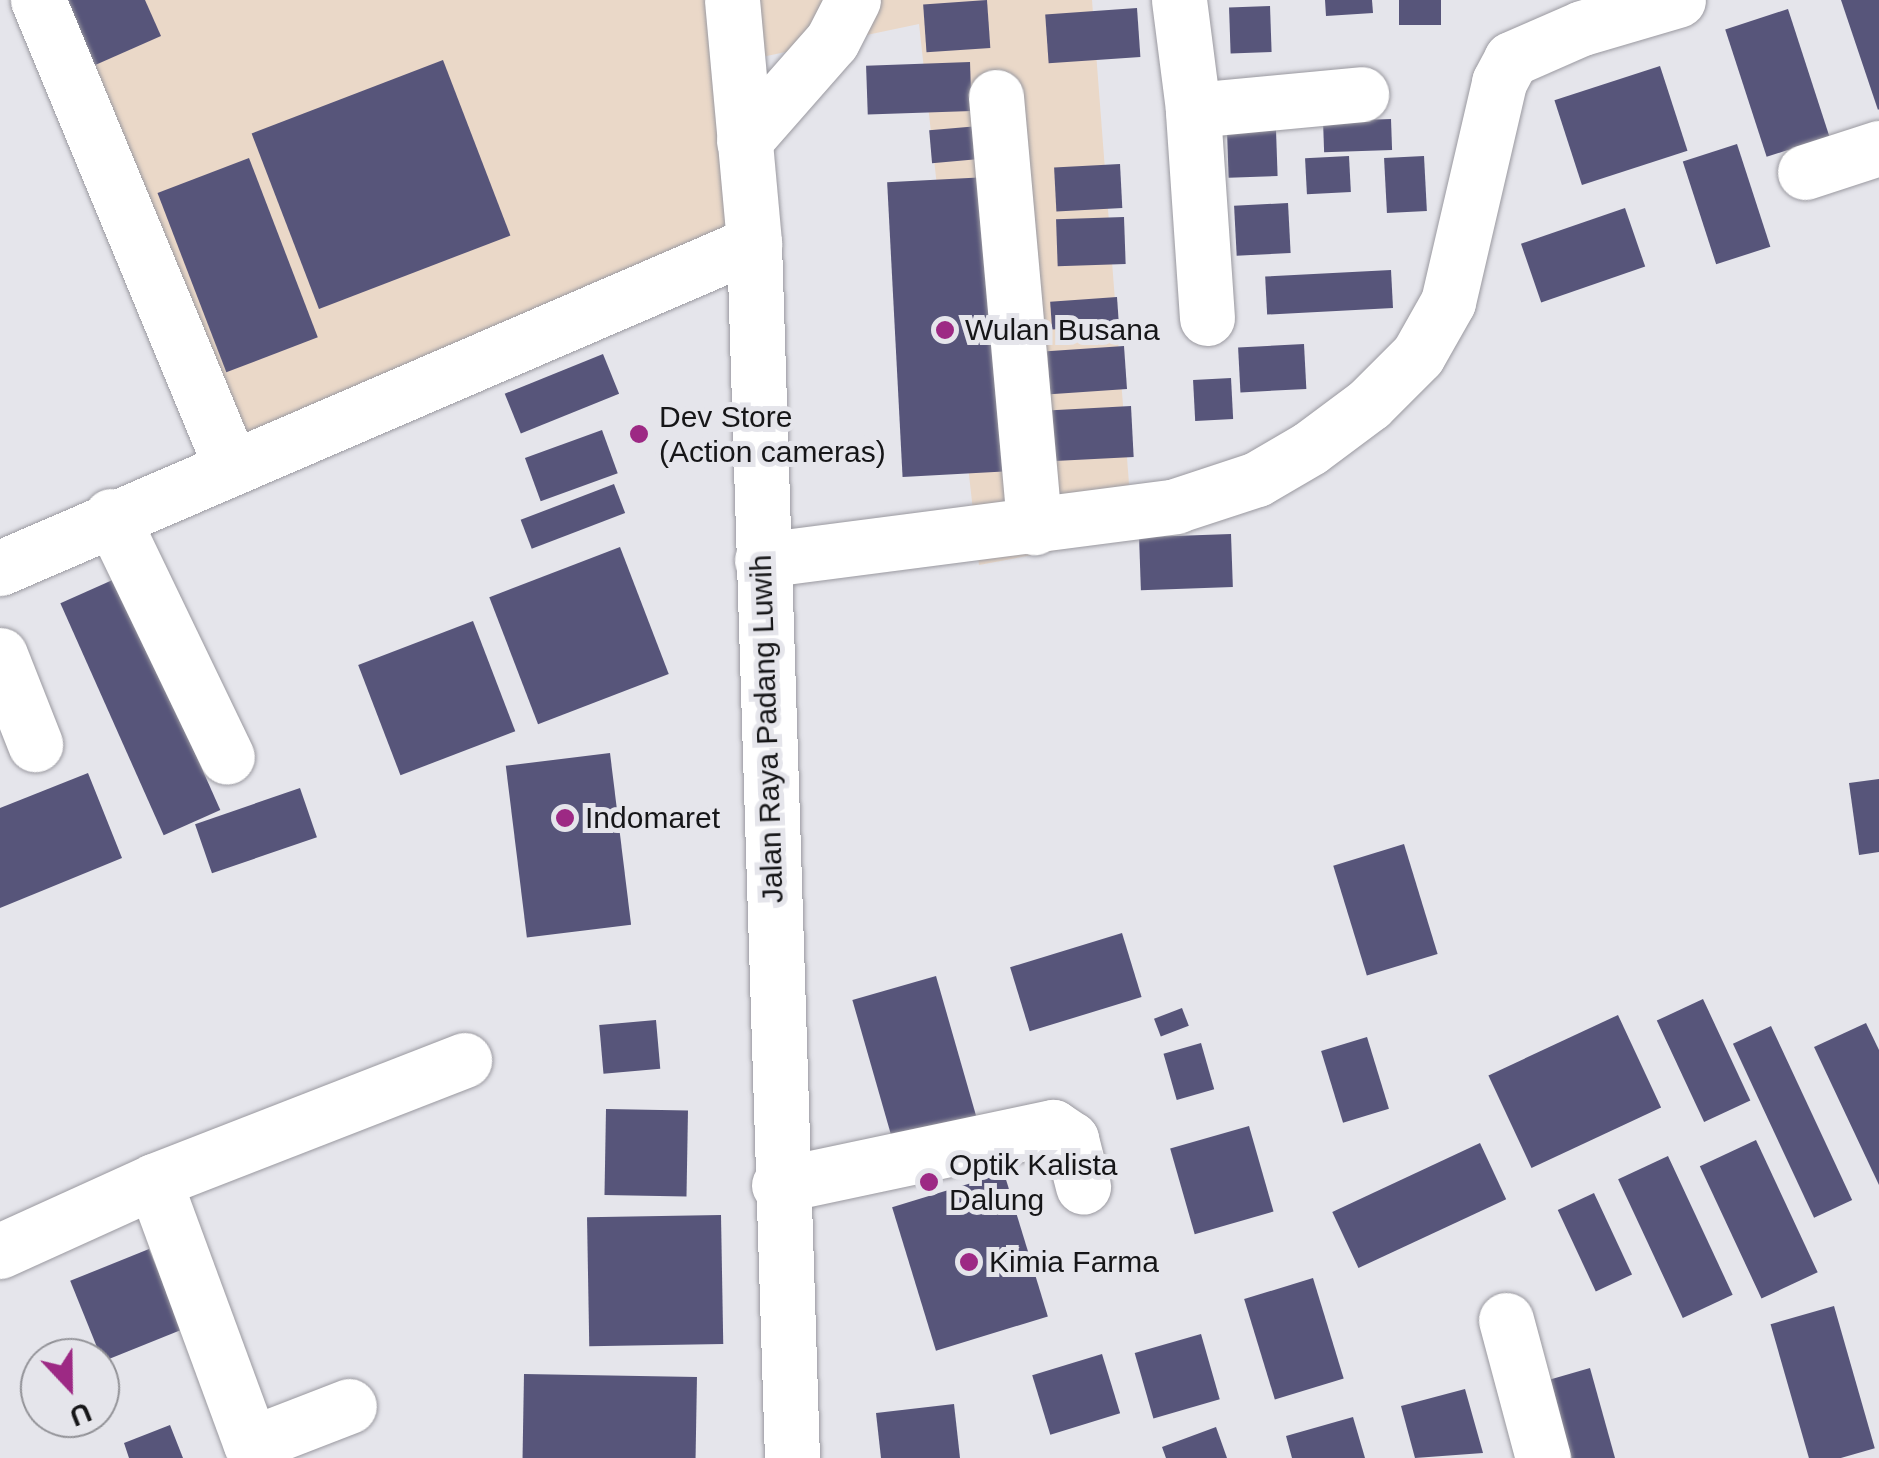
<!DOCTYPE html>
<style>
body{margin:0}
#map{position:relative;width:1879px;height:1458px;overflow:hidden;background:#e5e5eb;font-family:Helvetica,sans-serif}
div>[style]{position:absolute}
.commercial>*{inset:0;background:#ead8c8}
.building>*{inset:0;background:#57557a;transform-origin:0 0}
.roads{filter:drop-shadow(0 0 2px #9a99a0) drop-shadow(0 0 2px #9a99a0)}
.minor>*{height:55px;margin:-27.5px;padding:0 27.5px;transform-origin:27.5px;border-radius:27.5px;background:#fff}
.primary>*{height:55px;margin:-27.5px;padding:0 27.5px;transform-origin:27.5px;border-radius:27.5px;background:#fff}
.dots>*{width:28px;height:28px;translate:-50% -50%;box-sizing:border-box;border:5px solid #e5e5eb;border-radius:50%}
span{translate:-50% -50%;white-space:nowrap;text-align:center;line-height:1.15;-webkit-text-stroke:10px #e5e5eb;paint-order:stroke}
.poi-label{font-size:30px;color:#161618}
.left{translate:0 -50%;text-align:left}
.street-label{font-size:30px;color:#161618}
.north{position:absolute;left:20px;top:1338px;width:100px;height:100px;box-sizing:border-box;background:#e5e5eb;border:2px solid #929297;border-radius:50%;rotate:158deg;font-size:28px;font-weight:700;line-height:40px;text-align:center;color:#161618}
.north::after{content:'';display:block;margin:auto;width:35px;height:45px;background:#9d2984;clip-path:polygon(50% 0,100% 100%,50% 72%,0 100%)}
</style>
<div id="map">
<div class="commercial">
<i style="clip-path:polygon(23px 0,1092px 0,1133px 536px,979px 565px,919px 24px,748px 60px,760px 268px,214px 455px)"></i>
</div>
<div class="building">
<i style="clip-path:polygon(64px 0,145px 0,161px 36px,93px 66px)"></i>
<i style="left:987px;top:0;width:48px;height:64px;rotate:86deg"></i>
<i style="clip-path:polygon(1325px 0,1372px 0,1373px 13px,1326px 16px)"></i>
<i style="left:1399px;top:0;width:42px;height:25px"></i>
<i style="clip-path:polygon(1841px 0,1879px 0,1879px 109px,1878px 110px)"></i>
<i style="left:1270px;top:6px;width:46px;height:41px;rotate:88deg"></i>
<i style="left:1137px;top:8px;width:49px;height:92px;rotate:86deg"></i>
<i style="left:1788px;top:9px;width:134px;height:66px;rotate:72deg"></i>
<i style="left:443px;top:60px;width:188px;height:205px;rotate:69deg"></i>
<i style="left:970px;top:62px;width:49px;height:104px;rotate:88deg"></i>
<i style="left:1660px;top:66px;width:89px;height:111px;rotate:72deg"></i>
<i style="left:1391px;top:119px;width:31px;height:68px;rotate:88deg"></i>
<i style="left:979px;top:126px;width:33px;height:50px;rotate:85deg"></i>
<i style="left:1276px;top:130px;width:46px;height:49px;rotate:88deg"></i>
<i style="left:1737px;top:144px;width:108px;height:57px;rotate:72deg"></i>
<i style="left:1349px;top:156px;width:36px;height:44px;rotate:87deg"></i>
<i style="left:1424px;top:156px;width:55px;height:40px;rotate:87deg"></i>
<i style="left:249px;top:158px;width:192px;height:98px;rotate:69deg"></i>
<i style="left:1120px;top:164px;width:44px;height:66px;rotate:87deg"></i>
<i style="left:988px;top:177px;width:295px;height:101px;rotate:87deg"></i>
<i style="left:1288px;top:203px;width:50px;height:54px;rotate:87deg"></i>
<i style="left:1625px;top:208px;width:62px;height:110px;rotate:71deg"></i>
<i style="left:1124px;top:217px;width:47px;height:68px;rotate:88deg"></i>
<i style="left:1391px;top:270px;width:38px;height:126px;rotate:87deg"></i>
<i style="left:1117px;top:297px;width:28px;height:67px;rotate:86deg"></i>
<i style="left:1304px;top:344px;width:45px;height:66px;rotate:87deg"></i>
<i style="left:1124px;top:346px;width:43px;height:77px;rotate:86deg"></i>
<i style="left:603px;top:354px;width:43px;height:106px;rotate:68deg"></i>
<i style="left:1231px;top:378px;width:41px;height:38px;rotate:87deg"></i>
<i style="left:1131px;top:406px;width:51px;height:79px;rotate:87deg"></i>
<i style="left:602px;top:430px;width:46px;height:82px;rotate:70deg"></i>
<i style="left:614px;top:484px;width:31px;height:100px;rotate:69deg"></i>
<i style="left:1231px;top:534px;width:53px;height:92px;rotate:88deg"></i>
<i style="left:620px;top:547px;width:136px;height:140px;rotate:69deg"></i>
<i style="left:117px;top:578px;width:254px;height:62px;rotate:66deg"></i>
<i style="left:473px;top:621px;width:118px;height:123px;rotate:69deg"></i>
<i style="left:610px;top:753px;width:173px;height:105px;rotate:83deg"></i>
<i style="clip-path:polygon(88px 773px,122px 858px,0 908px,0 808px)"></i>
<i style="clip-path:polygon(1879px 779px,1879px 852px,1859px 855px,1849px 783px)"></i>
<i style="left:300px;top:788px;width:52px;height:111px;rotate:71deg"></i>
<i style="left:1404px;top:844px;width:115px;height:74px;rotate:73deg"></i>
<i style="left:1122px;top:933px;width:67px;height:117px;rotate:73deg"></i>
<i style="left:936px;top:976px;width:149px;height:87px;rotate:74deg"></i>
<i style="left:1703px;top:999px;width:112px;height:51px;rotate:65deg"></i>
<i style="left:1182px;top:1008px;width:19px;height:30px;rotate:69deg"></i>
<i style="left:1618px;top:1015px;width:102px;height:143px;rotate:65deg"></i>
<i style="left:656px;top:1020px;width:49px;height:57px;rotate:85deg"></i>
<i style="clip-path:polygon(1866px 1023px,1879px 1050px,1879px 1185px,1814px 1047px)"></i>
<i style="left:1771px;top:1026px;width:192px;height:42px;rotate:65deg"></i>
<i style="left:1367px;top:1037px;width:75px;height:48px;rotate:73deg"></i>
<i style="left:1201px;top:1043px;width:48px;height:39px;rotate:74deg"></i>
<i style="left:606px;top:1109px;width:82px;height:86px;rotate:1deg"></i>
<i style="left:1249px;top:1126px;width:89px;height:82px;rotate:74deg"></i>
<i style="left:1756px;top:1140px;width:146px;height:62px;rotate:65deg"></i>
<i style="left:1480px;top:1143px;width:62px;height:163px;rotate:65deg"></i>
<i style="left:1668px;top:1156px;width:153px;height:55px;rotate:65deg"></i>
<i style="left:1004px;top:1173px;width:150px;height:117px;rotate:73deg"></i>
<i style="left:1594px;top:1193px;width:90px;height:40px;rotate:65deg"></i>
<i style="left:721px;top:1215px;width:129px;height:134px;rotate:89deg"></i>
<i style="left:149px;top:1249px;width:87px;height:85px;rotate:68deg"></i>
<i style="left:1313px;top:1278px;width:105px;height:72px;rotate:73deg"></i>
<i style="left:1834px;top:1306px;width:148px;height:66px;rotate:74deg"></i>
<i style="left:1201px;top:1334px;width:68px;height:69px;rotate:74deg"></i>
<i style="left:1102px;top:1354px;width:62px;height:73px;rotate:73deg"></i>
<i style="clip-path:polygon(1590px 1368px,1615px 1458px,1566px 1458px,1545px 1381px)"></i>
<i style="left:524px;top:1374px;width:173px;height:84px;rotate:1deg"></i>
<i style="clip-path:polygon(1465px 1389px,1483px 1453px,1415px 1458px,1401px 1406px)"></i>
<i style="clip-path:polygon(954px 1404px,960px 1458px,881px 1458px,876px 1413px)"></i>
<i style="clip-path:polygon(1353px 1417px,1365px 1458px,1292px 1458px,1286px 1436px)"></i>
<i style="clip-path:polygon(170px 1425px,183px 1458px,129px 1458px,124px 1443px)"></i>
<i style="clip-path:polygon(1216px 1427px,1227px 1458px,1166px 1458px,1162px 1447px)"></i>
</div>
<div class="roads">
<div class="minor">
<i style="left:38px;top:0;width:502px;rotate:67.52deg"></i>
<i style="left:1179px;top:0;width:111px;rotate:82.7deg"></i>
<i style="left:996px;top:97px;width:432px;rotate:84.9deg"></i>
<i style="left:744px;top:141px;width:133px;rotate:-48.7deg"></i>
<i style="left:832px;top:41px;width:46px;rotate:-62.9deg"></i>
<i style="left:1805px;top:172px;width:78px;rotate:-18deg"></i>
<i style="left:1207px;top:318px;width:208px;rotate:-93.9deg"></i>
<i style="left:1193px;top:110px;width:169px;rotate:-5.4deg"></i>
<i style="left:111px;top:516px;width:267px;rotate:64.3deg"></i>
<i style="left:762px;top:560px;width:417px;rotate:-7.4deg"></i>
<i style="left:1175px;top:506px;width:86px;rotate:-18.2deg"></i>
<i style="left:1257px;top:479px;width:61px;rotate:-30.3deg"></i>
<i style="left:1310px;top:448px;width:74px;rotate:-36.7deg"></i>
<i style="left:1369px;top:404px;width:69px;rotate:-45deg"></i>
<i style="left:1418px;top:355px;width:61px;rotate:-60.5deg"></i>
<i style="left:1448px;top:302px;width:226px;rotate:-76.9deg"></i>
<i style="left:1499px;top:82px;width:26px;rotate:-62deg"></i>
<i style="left:1511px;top:59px;width:77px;rotate:-23.6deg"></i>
<i style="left:1582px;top:28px;width:100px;rotate:-16.3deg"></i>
<i style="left:0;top:568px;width:821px;rotate:-23.32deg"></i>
<i style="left:0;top:655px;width:96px;rotate:68.5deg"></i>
<i style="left:154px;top:1181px;width:280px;rotate:69.8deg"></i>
<i style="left:251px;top:1444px;width:105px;rotate:-21.2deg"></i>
<i style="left:779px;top:1185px;width:280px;rotate:-12deg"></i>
<i style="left:1053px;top:1127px;width:22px;rotate:34deg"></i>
<i style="left:1071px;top:1139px;width:49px;rotate:75.7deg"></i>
<i style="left:0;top:1251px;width:169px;rotate:-24.4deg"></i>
<i style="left:154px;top:1181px;width:333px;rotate:-21.3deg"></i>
<i style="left:1506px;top:1320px;width:143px;rotate:75deg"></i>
</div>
<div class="primary">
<i style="left:732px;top:0;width:244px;rotate:84.8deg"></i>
<i style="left:754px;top:243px;width:1216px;rotate:88.21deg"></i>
</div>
</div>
<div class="dots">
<i style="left:945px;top:330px;background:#9d2984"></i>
<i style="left:639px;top:434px;background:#9d2984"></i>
<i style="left:565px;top:818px;background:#9d2984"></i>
<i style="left:929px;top:1182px;background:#9d2984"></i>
<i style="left:969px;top:1262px;background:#9d2984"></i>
</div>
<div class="poi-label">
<span class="left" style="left:965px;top:330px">Wulan Busana</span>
<span class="left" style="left:659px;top:434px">Dev Store<br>(Action cameras)</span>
<span class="left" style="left:585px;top:818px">Indomaret</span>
<span class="left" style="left:949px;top:1182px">Optik Kalista<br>Dalung</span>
<span class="left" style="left:989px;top:1262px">Kimia Farma</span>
</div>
<div class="street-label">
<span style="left:767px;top:729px;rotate:-92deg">Jalan Raya Padang Luwih</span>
</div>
<div class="north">U</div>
</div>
